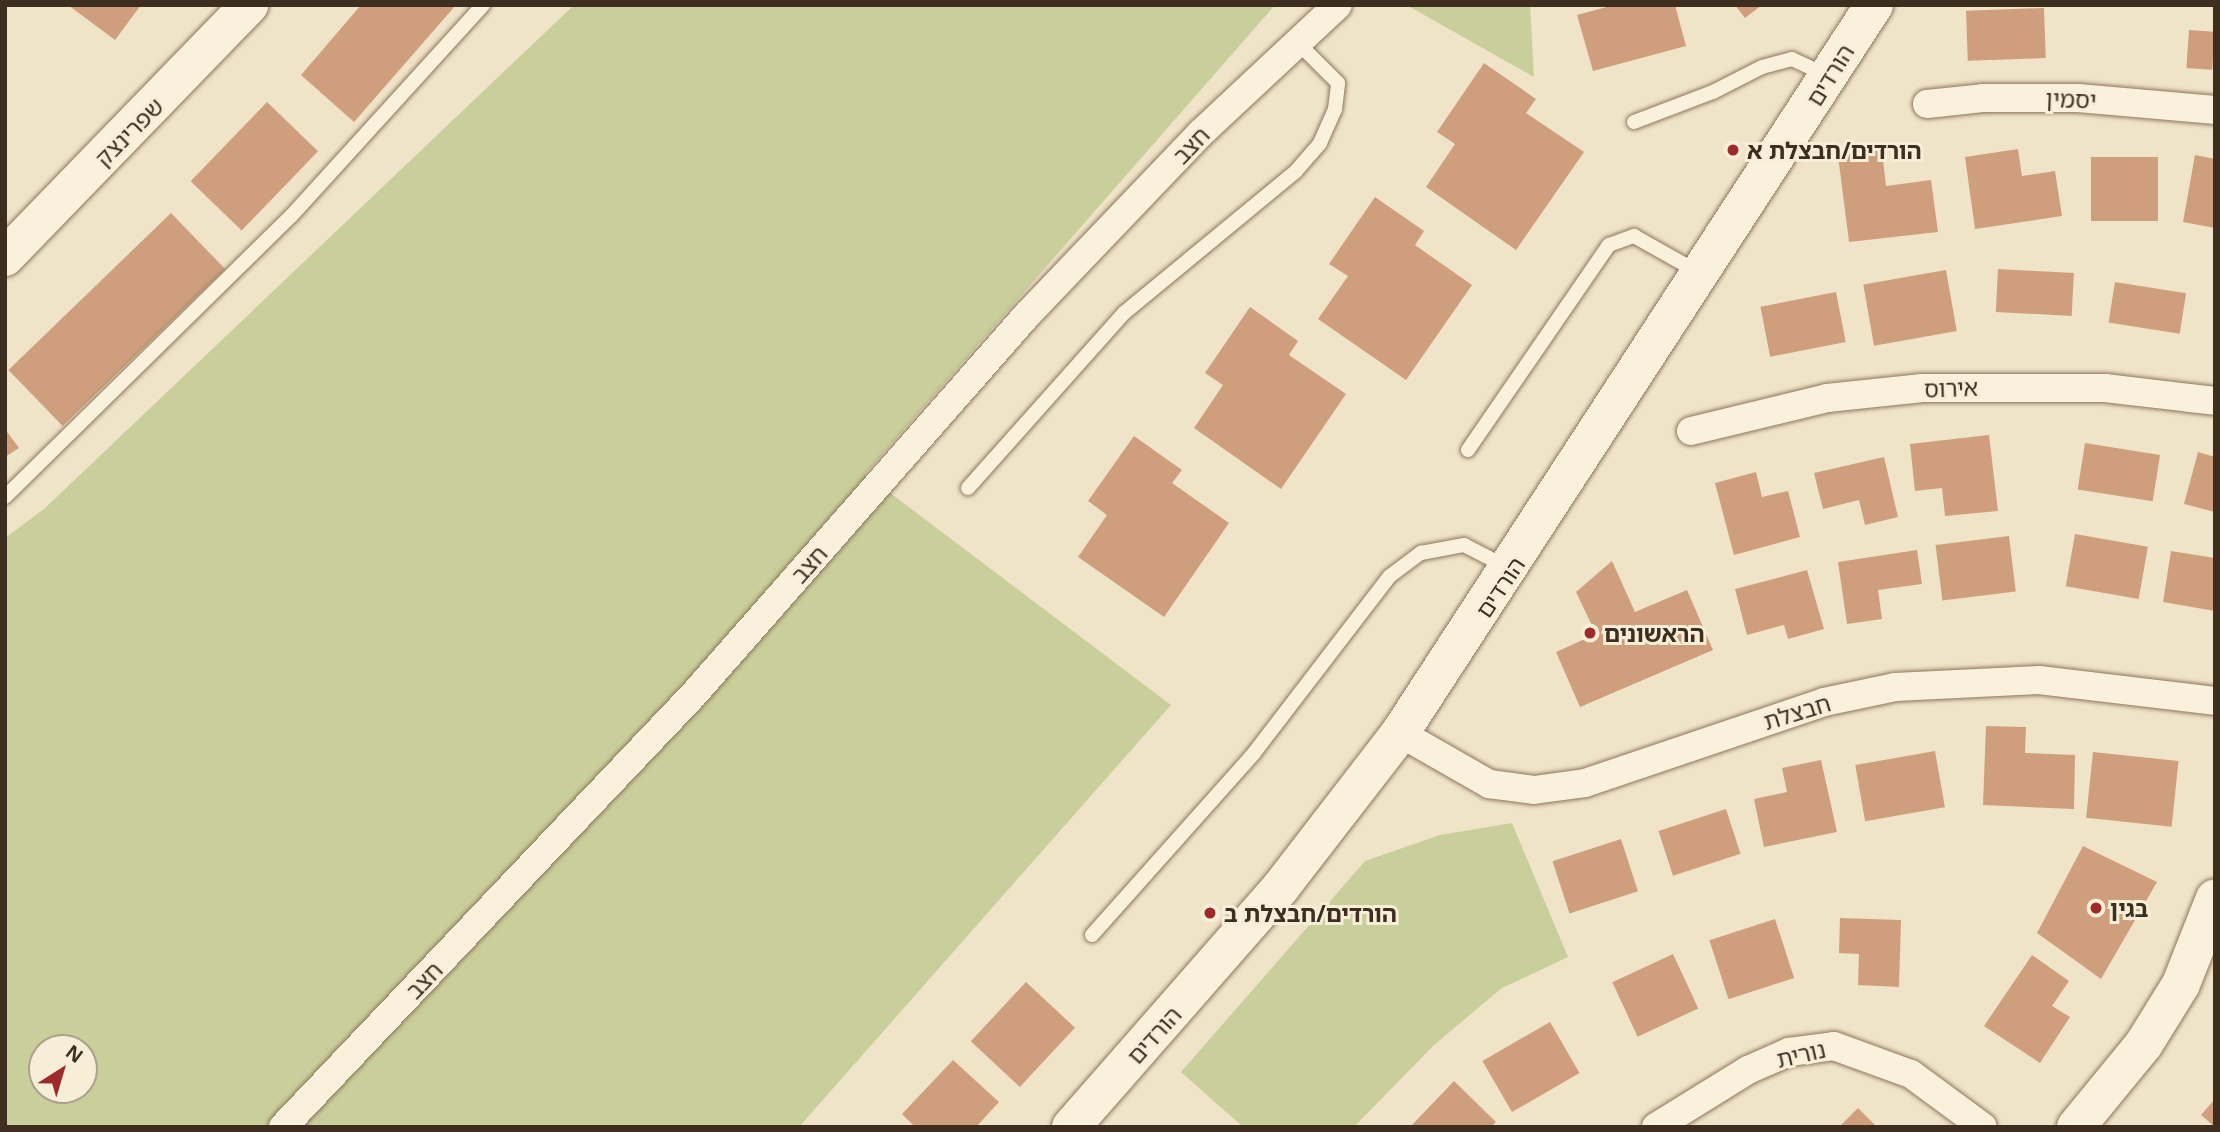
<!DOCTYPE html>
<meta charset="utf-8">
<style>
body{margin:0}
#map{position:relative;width:2220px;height:1132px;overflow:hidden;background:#f0e4c8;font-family:Georgia,"Noto Sans Hebrew",serif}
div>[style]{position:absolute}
.green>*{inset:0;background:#c9cf9b}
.building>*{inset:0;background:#cf9f7d;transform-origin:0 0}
.roads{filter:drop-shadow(0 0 2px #8d765c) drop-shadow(0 0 2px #8d765c)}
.lane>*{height:14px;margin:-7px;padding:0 7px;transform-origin:7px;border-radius:7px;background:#faf1dc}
.street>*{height:28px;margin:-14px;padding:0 14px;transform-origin:14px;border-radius:14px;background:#faf1dc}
.secondary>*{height:38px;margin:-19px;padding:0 19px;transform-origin:19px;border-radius:19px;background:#faf1dc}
.dots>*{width:19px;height:19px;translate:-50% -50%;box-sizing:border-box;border:4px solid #f7eed8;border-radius:50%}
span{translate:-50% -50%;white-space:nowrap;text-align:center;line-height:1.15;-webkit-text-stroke:6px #f7eed8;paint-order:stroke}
.street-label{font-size:23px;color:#3d2e20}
.poi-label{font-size:23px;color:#3d2e20;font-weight:700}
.left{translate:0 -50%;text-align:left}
.frame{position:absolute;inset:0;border:7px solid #3d2e20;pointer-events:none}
.north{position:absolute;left:28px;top:1034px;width:70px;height:70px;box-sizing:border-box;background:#f7eed8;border:2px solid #ada18e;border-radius:50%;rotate:37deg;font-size:19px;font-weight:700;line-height:28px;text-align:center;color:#3d2e20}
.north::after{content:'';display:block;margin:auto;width:24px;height:32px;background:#9e2a2b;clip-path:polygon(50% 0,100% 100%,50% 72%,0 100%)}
</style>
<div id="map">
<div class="green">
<i style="clip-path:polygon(evenodd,574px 5px,1275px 5px,865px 474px,1171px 705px,799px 1127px,5px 1127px,5px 538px,44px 509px,574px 5px,42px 1048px,84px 1048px,84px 1090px,42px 1090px,42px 1048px)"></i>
<i style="clip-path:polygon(1412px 5px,1530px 5px,1534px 77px,1410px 7px)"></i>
<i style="clip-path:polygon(1512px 823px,1568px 957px,1502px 988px,1434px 1045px,1354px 1127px,1243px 1127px,1181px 1072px,1365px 861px,1440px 835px)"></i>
</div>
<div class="building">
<i style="clip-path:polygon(68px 5px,141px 5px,115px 40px)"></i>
<i style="clip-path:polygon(361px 5px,456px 5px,354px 122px,301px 75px)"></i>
<i style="clip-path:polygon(1614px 5px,1675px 5px,1686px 46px,1593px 71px,1577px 15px)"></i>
<i style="clip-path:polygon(1735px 5px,1762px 5px,1745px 18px)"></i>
<i style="left:2044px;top:8px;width:50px;height:78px;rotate:88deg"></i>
<i style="left:2189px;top:30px;width:26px;height:38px;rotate:4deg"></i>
<i style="clip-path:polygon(1484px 63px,1536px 99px,1526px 113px,1584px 152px,1516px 250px,1426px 187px,1455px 144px,1437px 132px)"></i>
<i style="left:267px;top:102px;width:71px;height:110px;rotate:44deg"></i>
<i style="clip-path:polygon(1881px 143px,1886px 186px,1931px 180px,1938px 232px,1849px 242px,1837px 148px)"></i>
<i style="clip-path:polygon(2018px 149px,2022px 176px,2055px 171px,2062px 216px,1975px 229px,1965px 157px)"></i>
<i style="clip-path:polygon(2195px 155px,2215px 159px,2215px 228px,2183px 222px)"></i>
<i style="left:2091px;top:157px;width:67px;height:64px"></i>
<i style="clip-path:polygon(1375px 197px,1424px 231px,1415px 245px,1472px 285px,1406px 380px,1318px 319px,1348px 276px,1329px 264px)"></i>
<i style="left:171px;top:213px;width:78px;height:226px;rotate:46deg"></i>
<i style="left:1998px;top:269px;width:76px;height:43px;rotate:3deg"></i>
<i style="left:1946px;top:270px;width:62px;height:84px;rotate:80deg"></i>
<i style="left:2115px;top:282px;width:72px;height:41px;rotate:9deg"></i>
<i style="left:1836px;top:292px;width:51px;height:77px;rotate:79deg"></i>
<i style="clip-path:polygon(1250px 307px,1298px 341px,1289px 355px,1346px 394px,1281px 489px,1194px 428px,1223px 385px,1205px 373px)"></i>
<i style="clip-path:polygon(5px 429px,19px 448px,5px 457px)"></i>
<i style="clip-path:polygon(1989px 435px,1998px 511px,1945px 516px,1942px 488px,1915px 491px,1910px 444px)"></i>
<i style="clip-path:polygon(1134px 436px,1182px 470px,1172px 483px,1229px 523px,1164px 617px,1078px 557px,1107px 515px,1088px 501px)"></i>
<i style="left:2085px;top:443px;width:76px;height:47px;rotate:9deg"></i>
<i style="clip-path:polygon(2198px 452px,2215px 457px,2215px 512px,2184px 504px)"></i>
<i style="clip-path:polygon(1884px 457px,1898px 517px,1865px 525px,1859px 500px,1823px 509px,1814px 473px)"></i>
<i style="clip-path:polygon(1756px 472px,1762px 497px,1788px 491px,1800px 537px,1734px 555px,1715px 483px)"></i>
<i style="left:2075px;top:534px;width:74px;height:53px;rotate:10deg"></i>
<i style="left:2009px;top:536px;width:56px;height:74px;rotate:83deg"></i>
<i style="clip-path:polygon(1917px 550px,1922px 584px,1878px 590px,1882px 619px,1847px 624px,1838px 562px)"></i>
<i style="clip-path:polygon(2171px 551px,2215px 558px,2215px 611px,2163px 602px)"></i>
<i style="clip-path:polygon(1612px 561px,1635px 612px,1687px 590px,1713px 650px,1580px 707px,1556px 652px,1596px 634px,1576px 592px)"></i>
<i style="clip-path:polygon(1807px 570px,1824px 629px,1788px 639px,1784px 625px,1747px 635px,1735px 589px)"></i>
<i style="clip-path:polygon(1986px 726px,2026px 727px,2025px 753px,2075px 755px,2074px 809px,1983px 805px)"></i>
<i style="left:1935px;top:751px;width:57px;height:81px;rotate:80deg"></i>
<i style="left:2093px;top:752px;width:86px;height:66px;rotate:6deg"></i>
<i style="clip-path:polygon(1821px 760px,1837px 832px,1764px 847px,1754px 799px,1787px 792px,1782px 768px)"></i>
<i style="left:1726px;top:809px;width:47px;height:71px;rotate:72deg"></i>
<i style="left:1621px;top:839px;width:55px;height:72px;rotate:72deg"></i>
<i style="clip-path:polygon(2083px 846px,2157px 882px,2101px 979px,2037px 933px)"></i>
<i style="clip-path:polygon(1840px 918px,1901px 920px,1899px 987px,1858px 985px,1859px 954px,1839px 953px)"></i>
<i style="left:1775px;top:919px;width:62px;height:69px;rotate:72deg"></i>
<i style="left:1673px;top:954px;width:60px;height:67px;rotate:65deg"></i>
<i style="clip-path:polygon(2032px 955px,2069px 981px,2052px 1006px,2070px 1017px,2040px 1063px,1984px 1026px)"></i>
<i style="left:1026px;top:982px;width:67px;height:81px;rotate:43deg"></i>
<i style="left:1550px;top:1022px;width:59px;height:78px;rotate:60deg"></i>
<i style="clip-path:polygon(953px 1060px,999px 1102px,976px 1127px,915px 1127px,902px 1114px)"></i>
<i style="clip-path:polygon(1454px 1081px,1496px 1122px,1491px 1127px,1410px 1127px)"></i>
<i style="clip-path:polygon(2215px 1099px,2215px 1127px,2201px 1115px)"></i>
<i style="clip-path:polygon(1858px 1108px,1877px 1127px,1839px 1127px)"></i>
</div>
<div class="roads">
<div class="lane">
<i style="left:1634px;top:122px;width:85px;rotate:-20.8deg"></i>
<i style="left:1713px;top:92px;width:55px;rotate:-27deg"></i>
<i style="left:1762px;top:67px;width:31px;rotate:-15deg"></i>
<i style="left:1792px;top:59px;width:38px;rotate:25deg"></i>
<i style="left:1468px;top:450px;width:249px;rotate:-55.5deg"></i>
<i style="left:1609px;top:245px;width:27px;rotate:-20deg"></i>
<i style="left:1634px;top:236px;width:73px;rotate:29.4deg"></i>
<i style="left:968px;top:488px;width:234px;rotate:-48.3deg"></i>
<i style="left:1124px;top:313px;width:223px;rotate:-39.5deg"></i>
<i style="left:1296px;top:171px;width:37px;rotate:-49deg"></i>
<i style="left:1320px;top:143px;width:37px;rotate:-66deg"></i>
<i style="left:1335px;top:109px;width:26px;rotate:-83deg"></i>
<i style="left:1338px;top:83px;width:57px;rotate:-135deg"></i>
<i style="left:5px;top:497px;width:402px;rotate:-44.5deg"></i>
<i style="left:292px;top:215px;width:284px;rotate:-47.7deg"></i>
<i style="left:1092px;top:935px;width:244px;rotate:-48.3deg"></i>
<i style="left:1254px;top:753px;width:223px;rotate:-52.5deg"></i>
<i style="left:1390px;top:576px;width:39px;rotate:-37deg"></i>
<i style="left:1421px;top:553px;width:44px;rotate:-10.5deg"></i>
<i style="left:1464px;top:545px;width:48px;rotate:27.1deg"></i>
</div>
<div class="street">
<i style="left:1927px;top:104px;width:56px;rotate:-6.1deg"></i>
<i style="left:1983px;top:98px;width:95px"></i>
<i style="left:2078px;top:98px;width:138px;rotate:5deg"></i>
<i style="left:1691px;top:431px;width:140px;rotate:-13.6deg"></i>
<i style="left:1827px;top:398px;width:96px;rotate:-6deg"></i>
<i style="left:1922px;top:388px;width:183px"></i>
<i style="left:2105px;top:388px;width:111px;rotate:6.7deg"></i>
<i style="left:1400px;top:733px;width:103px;rotate:29.8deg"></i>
<i style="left:1489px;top:784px;width:45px;rotate:7.6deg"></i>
<i style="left:1534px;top:790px;width:51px;rotate:-7.8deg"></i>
<i style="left:1585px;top:783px;width:252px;rotate:-18.7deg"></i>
<i style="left:1824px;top:702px;width:73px;rotate:-11.9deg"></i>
<i style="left:1895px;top:687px;width:144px;rotate:-2.8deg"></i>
<i style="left:2039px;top:680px;width:177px;rotate:6.8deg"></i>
<i style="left:283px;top:1127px;width:598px;rotate:-46.49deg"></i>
<i style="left:695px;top:693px;width:503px;rotate:-48.71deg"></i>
<i style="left:1027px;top:315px;width:252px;rotate:-46.3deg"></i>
<i style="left:1201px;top:133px;width:187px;rotate:-43.1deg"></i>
<i style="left:1656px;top:1127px;width:108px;rotate:-31.8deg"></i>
<i style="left:1748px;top:1070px;width:45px;rotate:-23.7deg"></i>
<i style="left:1789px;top:1052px;width:45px;rotate:-7.6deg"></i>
<i style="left:1834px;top:1046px;width:82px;rotate:20deg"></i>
<i style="left:1911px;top:1074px;width:89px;rotate:36.4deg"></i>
</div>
<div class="secondary">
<i style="left:5px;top:257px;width:351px;rotate:-45.9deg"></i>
<i style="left:1071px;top:1127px;width:319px;rotate:-48.8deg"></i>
<i style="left:1281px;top:887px;width:195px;rotate:-52.3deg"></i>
<i style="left:1400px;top:733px;width:869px;rotate:-56.93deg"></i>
<i style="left:2076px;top:1127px;width:107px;rotate:-50.7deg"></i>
<i style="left:2144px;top:1044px;width:70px;rotate:-58.3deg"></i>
<i style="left:2181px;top:984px;width:92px;rotate:-68.4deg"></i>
</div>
</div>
<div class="dots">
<i style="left:1733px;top:150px;background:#9e2a2b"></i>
<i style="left:1590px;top:633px;background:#9e2a2b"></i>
<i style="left:2096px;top:908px;background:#9e2a2b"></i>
<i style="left:1210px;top:913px;background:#9e2a2b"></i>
</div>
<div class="street-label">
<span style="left:1830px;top:75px;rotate:-58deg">הורדים</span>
<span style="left:2071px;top:99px;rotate:2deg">יסמין</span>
<span style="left:129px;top:132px;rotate:-45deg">שפרינצק</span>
<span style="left:1191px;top:145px;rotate:-46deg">חצב</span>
<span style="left:1951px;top:388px;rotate:-2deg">אירוס</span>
<span style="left:809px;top:564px;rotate:-48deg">חצב</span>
<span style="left:1500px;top:587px;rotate:-56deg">הורדים</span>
<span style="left:1797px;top:712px;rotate:-17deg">חבצלת</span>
<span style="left:424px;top:980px;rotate:-46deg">חצב</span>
<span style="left:1154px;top:1035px;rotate:-48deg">הורדים</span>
<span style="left:1801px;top:1054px;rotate:-13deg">נורית</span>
</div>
<div class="poi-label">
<span class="left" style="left:1747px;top:150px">הורדים/חבצלת א</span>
<span class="left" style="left:1604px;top:633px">הראשונים</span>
<span class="left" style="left:2110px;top:908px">בגין</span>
<span class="left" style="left:1224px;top:913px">הורדים/חבצלת ב</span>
</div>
<div class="frame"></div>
<div class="north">N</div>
</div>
